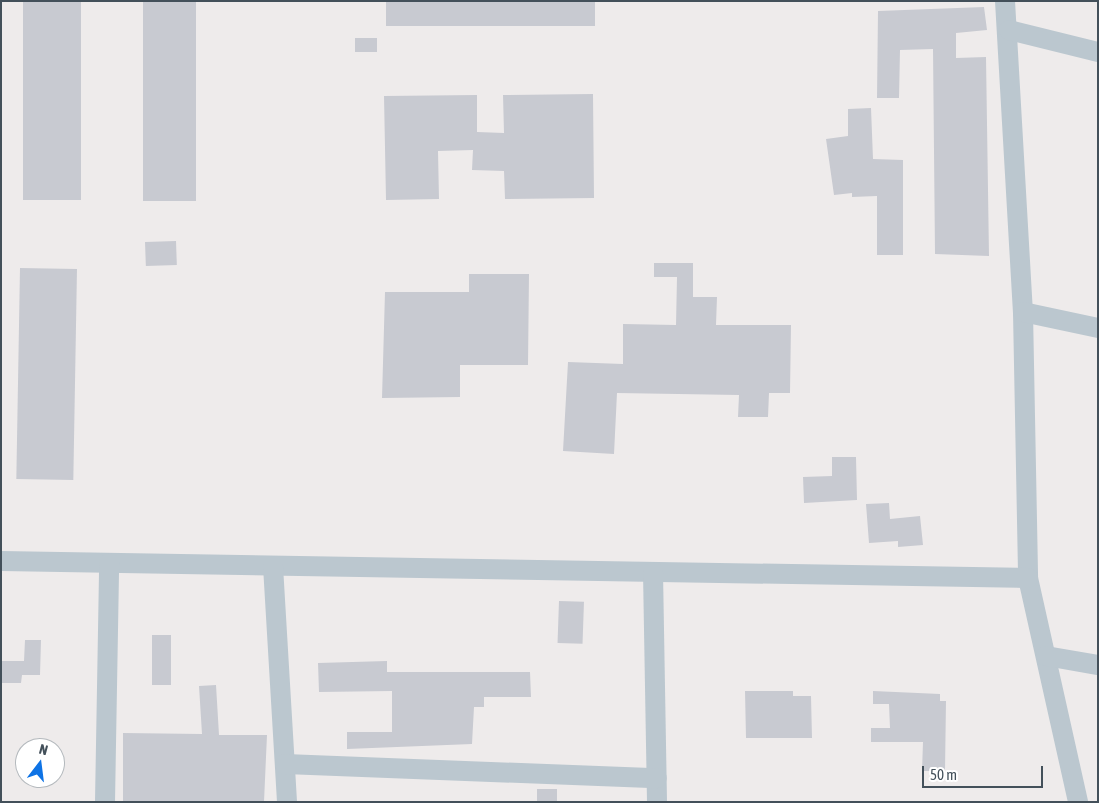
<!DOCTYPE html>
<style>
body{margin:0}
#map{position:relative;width:1099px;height:803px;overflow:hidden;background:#eeebeb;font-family:"Asap Condensed",sans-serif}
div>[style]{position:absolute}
.building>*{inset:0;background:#c8cad1;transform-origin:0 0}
.minor>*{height:20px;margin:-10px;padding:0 10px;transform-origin:10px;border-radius:10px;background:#bbc7cf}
span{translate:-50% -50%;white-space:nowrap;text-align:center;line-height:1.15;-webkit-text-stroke:4.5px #fff;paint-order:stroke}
.frame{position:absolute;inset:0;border:2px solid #43505a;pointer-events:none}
.north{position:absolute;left:15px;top:738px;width:50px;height:50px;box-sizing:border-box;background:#fff;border:1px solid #b4b9bd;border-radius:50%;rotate:15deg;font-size:14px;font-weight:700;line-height:20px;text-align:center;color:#43505a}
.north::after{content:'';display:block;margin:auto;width:18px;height:22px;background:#0e73e5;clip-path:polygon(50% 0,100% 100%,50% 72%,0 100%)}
.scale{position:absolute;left:922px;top:766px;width:121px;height:22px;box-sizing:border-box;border:2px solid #43505a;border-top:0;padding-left:6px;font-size:15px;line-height:18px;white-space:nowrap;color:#43505a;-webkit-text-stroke:4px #fff;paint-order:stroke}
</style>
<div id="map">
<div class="building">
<i style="left:23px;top:1px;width:58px;height:199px"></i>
<i style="left:143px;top:1px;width:53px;height:200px"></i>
<i style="left:386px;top:1px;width:209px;height:25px"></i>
<i style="clip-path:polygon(984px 7px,987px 30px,956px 33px,956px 58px,986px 57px,989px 256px,935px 254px,933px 49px,900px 50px,899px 98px,877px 98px,878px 11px)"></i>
<i style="left:355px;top:38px;width:22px;height:14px"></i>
<i style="clip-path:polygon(593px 94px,594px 198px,505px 199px,504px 171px,472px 170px,473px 150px,438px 151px,439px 199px,386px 200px,384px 96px,477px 95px,477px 132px,504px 133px,503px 95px)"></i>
<i style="clip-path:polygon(871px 108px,873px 159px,903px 160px,903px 255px,877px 255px,877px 196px,852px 197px,852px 193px,834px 195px,826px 139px,848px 136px,848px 109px)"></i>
<i style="left:176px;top:241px;width:24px;height:31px;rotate:88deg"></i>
<i style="clip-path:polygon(654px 263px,693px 263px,693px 297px,717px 297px,716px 325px,791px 325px,790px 393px,769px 393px,768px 417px,738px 417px,739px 395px,617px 393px,614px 454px,563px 451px,568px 362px,623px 364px,623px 324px,676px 325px,677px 277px,654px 277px)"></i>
<i style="left:20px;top:268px;width:57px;height:211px;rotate:1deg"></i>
<i style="clip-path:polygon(469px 274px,529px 274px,528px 365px,460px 365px,460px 397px,382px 398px,385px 292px,469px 292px)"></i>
<i style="clip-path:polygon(832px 457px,856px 457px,857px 500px,804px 503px,803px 477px,832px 476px)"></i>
<i style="clip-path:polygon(889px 503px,890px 519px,920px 516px,923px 545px,898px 547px,898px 541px,869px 543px,866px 504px)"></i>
<i style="left:559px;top:601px;width:25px;height:42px;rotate:2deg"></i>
<i style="left:152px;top:635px;width:19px;height:50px"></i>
<i style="clip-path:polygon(25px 640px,41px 640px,40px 675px,22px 675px,21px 683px,1px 683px,1px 661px,24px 661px)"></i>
<i style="clip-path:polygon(387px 661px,387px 672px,530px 672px,531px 697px,484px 697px,484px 707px,474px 707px,472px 744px,347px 749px,347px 732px,392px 732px,392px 691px,319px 692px,318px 663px)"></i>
<i style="clip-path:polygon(216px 685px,219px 735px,267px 735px,264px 802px,123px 802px,123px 733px,202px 734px,199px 686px)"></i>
<i style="clip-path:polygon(745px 691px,793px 691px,793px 696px,811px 696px,812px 738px,746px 738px)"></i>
<i style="clip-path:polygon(873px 691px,940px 694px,940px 701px,946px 701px,945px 771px,922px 771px,923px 742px,871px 742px,871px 728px,890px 728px,889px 704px,873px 704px)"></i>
<i style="left:537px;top:789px;width:20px;height:13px"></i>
</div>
<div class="minor">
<i style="left:1005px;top:1px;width:312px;rotate:86.7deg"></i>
<i style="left:1023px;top:312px;width:266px;rotate:88.9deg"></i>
<i style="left:1028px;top:578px;width:230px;rotate:77.4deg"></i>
<i style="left:1009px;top:30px;width:92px;rotate:13.9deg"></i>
<i style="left:1023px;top:312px;width:77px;rotate:12deg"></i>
<i style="left:1px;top:561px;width:1027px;rotate:0.95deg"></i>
<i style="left:273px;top:566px;width:236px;rotate:86.6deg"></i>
<i style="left:653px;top:572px;width:230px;rotate:89deg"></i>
<i style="left:1046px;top:656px;width:53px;rotate:9.8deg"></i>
<i style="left:285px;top:764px;width:372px;rotate:2.2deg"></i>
<i style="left:105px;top:802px;width:239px;rotate:-89deg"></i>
</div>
<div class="frame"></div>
<div class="north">N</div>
<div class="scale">50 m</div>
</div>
